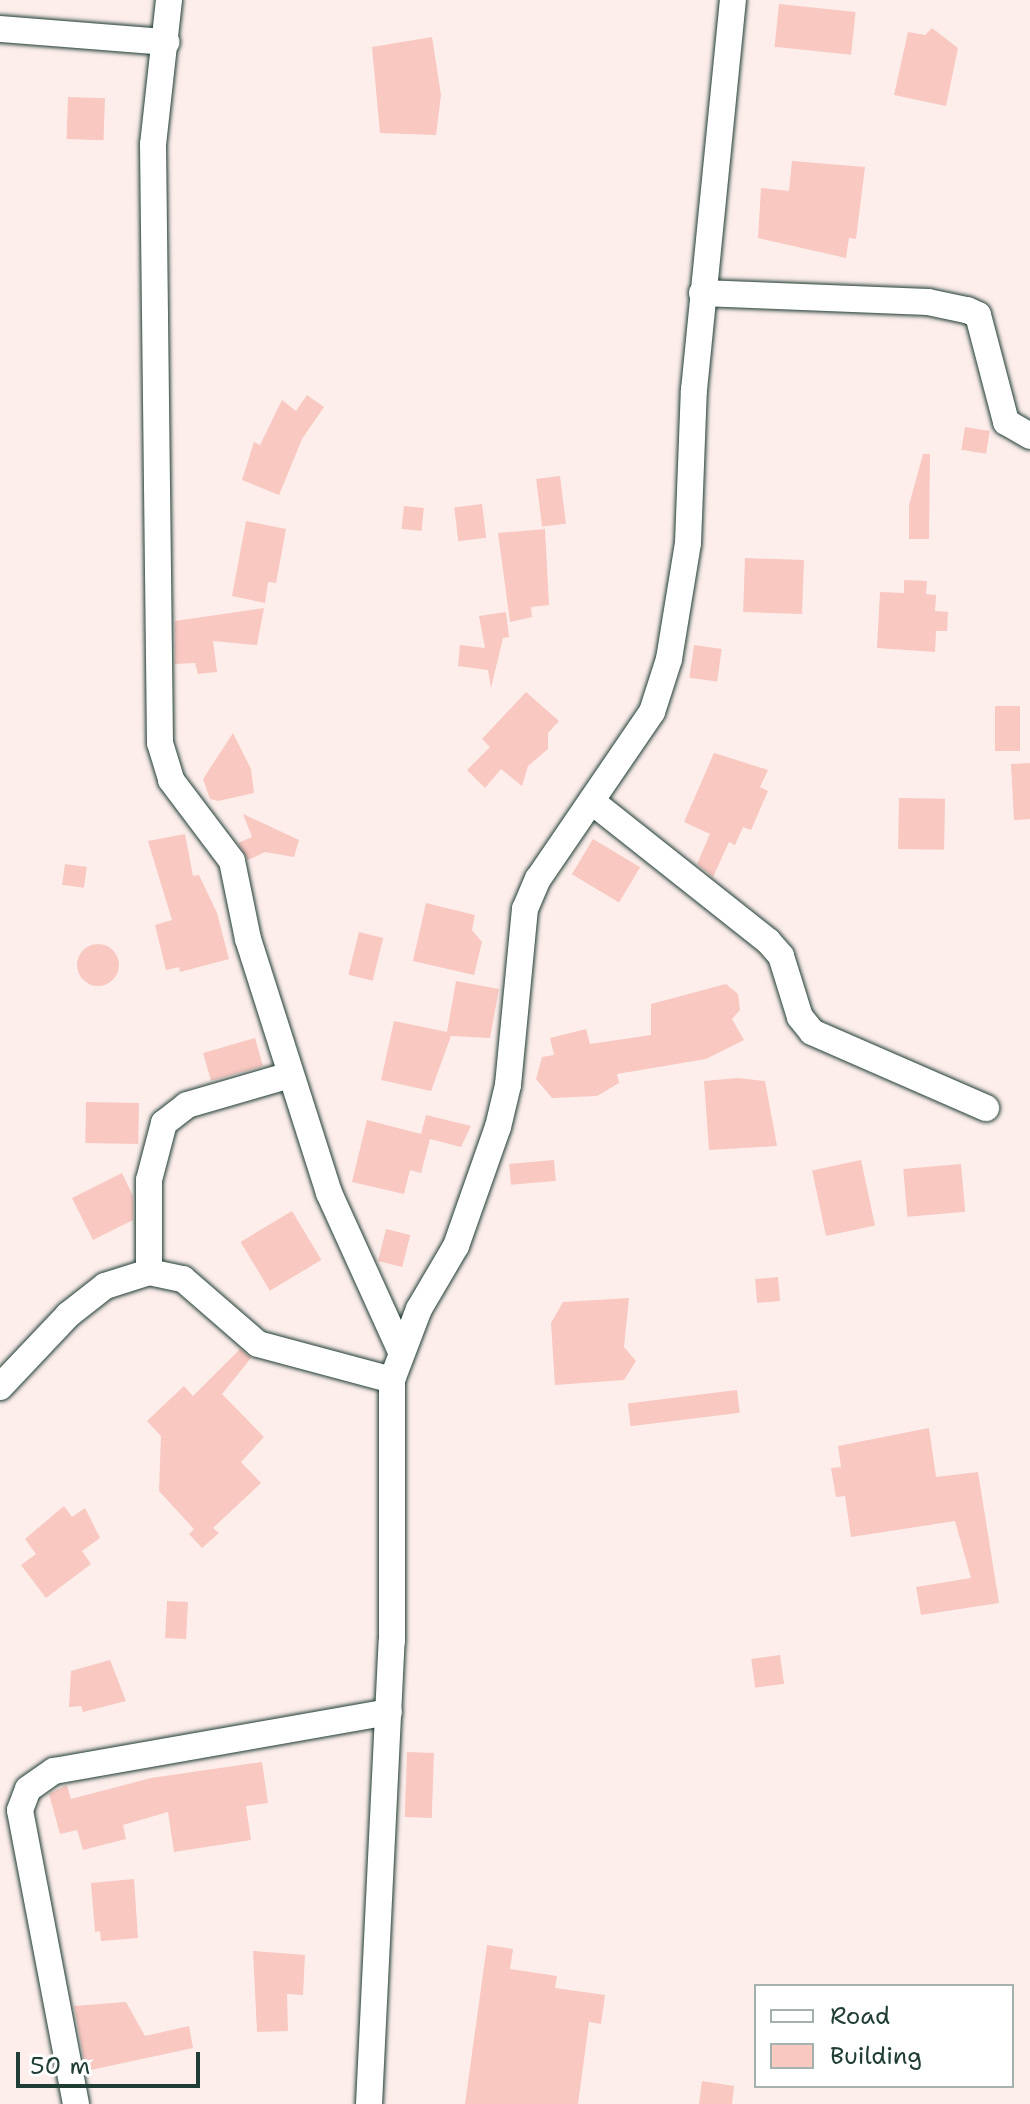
<!DOCTYPE html>
<style>
body{margin:0}
#map{position:relative;width:1030px;height:2104px;overflow:hidden;background:#fdeeec;font-family:"Shantell Sans",sans-serif}
div>[style]{position:absolute}
.building>*{inset:0;background:#f8c8c1;transform-origin:0 0}
.round{border-radius:50%}
.roads{filter:drop-shadow(0 0 2px #1f3d34) drop-shadow(0 0 2px #1f3d34)}
.minor>*{height:26px;margin:-13px;padding:0 13px;transform-origin:13px;border-radius:13px;background:#fff}
span{translate:-50% -50%;white-space:nowrap;text-align:center;line-height:1.15;-webkit-text-stroke:6px #fff;paint-order:stroke}
.legend{position:absolute;left:754px;top:1984px;width:260px;height:104px;box-sizing:border-box;background:#fff;border:2px solid #a5b1ae;margin:0;padding:10px 14px;list-style:none;font-size:24px;color:#1f3d34}
.legend li{display:flex;align-items:center;gap:16px;height:40px}
.legend b{width:40px;border:2px solid #a5b1ae}
.scale{position:absolute;left:16px;top:2052px;width:184px;height:36px;box-sizing:border-box;border:4px solid #1f3d34;border-top:0;padding-left:10px;font-size:24px;line-height:28px;white-space:nowrap;color:#1f3d34;-webkit-text-stroke:6px #fff;paint-order:stroke}
</style>
<div id="map">
<div class="building">
<i style="left:779px;top:4px;width:77px;height:43px;rotate:6deg"></i>
<i style="clip-path:polygon(932px 28px,958px 48px,946px 106px,894px 95px,908px 32px,925px 35px)"></i>
<i style="clip-path:polygon(432px 37px,441px 95px,436px 135px,380px 133px,372px 47px)"></i>
<i style="left:68px;top:97px;width:37px;height:42px;rotate:2deg"></i>
<i style="clip-path:polygon(792px 161px,865px 167px,856px 239px,849px 238px,846px 258px,758px 238px,761px 188px,789px 191px)"></i>
<i style="clip-path:polygon(307px 395px,324px 407px,302px 439px,279px 495px,242px 480px,254px 442px,260px 445px,282px 400px,296px 411px)"></i>
<i style="left:965px;top:427px;width:25px;height:23px;rotate:9deg"></i>
<i style="clip-path:polygon(923px 454px,930px 454px,929px 539px,909px 539px,909px 505px)"></i>
<i style="left:560px;top:476px;width:48px;height:24px;rotate:83deg"></i>
<i style="left:482px;top:504px;width:34px;height:28px;rotate:83deg"></i>
<i style="left:404px;top:506px;width:20px;height:23px;rotate:6deg"></i>
<i style="clip-path:polygon(246px 521px,286px 529px,276px 583px,268px 582px,265px 603px,232px 596px)"></i>
<i style="clip-path:polygon(545px 529px,549px 605px,531px 607px,532px 617px,510px 622px,498px 533px)"></i>
<i style="left:745px;top:558px;width:59px;height:54px;rotate:2deg"></i>
<i style="clip-path:polygon(904px 580px,927px 581px,926px 594px,936px 595px,935px 611px,948px 612px,947px 631px,936px 631px,935px 652px,877px 648px,880px 592px,904px 593px)"></i>
<i style="clip-path:polygon(264px 608px,257px 645px,213px 641px,217px 672px,198px 674px,195px 663px,175px 664px,175px 621px)"></i>
<i style="clip-path:polygon(506px 612px,509px 637px,503px 638px,491px 688px,488px 670px,458px 666px,460px 645px,485px 648px,479px 616px)"></i>
<i style="left:694px;top:645px;width:28px;height:33px;rotate:8deg"></i>
<i style="clip-path:polygon(526px 692px,559px 721px,548px 733px,548px 749px,528px 766px,522px 786px,501px 769px,485px 788px,467px 770px,490px 747px,482px 739px)"></i>
<i style="left:995px;top:706px;width:25px;height:45px"></i>
<i style="clip-path:polygon(233px 733px,251px 769px,254px 793px,218px 801px,210px 799px,203px 779px)"></i>
<i style="clip-path:polygon(714px 753px,768px 770px,760px 787px,768px 791px,751px 830px,743px 827px,735px 845px,729px 842px,713px 877px,697px 864px,710px 834px,684px 822px)"></i>
<i style="clip-path:polygon(1030px 763px,1030px 819px,1014px 820px,1011px 764px)"></i>
<i style="left:899px;top:798px;width:46px;height:51px;rotate:1deg"></i>
<i style="clip-path:polygon(243px 814px,299px 840px,294px 857px,265px 852px,248px 860px,238px 843px,252px 837px)"></i>
<i style="clip-path:polygon(185px 834px,193px 876px,199px 875px,217px 913px,229px 959px,180px 972px,179px 967px,166px 970px,155px 925px,172px 920px,148px 841px)"></i>
<i style="left:593px;top:839px;width:55px;height:41px;rotate:31deg"></i>
<i style="left:65px;top:864px;width:22px;height:21px;rotate:8deg"></i>
<i style="clip-path:polygon(426px 903px,475px 915px,472px 930px,482px 942px,474px 975px,413px 961px)"></i>
<i style="left:359px;top:932px;width:25px;height:44px;rotate:14deg"></i>
<i class="round" style="left:77px;top:944px;width:42px;height:42px"></i>
<i style="clip-path:polygon(456px 981px,499px 989px,490px 1038px,451px 1036px,431px 1091px,381px 1080px,394px 1021px,447px 1032px)"></i>
<i style="clip-path:polygon(726px 984px,738px 994px,740px 1010px,732px 1019px,744px 1040px,706px 1059px,617px 1074px,619px 1083px,597px 1096px,552px 1098px,536px 1079px,542px 1057px,554px 1055px,550px 1038px,586px 1029px,590px 1044px,651px 1035px,651px 1004px)"></i>
<i style="left:255px;top:1038px;width:29px;height:54px;rotate:74deg"></i>
<i style="clip-path:polygon(738px 1078px,765px 1081px,777px 1146px,709px 1150px,704px 1081px)"></i>
<i style="left:86px;top:1102px;width:53px;height:41px;rotate:1deg"></i>
<i style="clip-path:polygon(426px 1115px,471px 1126px,461px 1147px,430px 1139px,421px 1173px,410px 1170px,404px 1194px,352px 1182px,367px 1120px,421px 1134px)"></i>
<i style="left:554px;top:1160px;width:21px;height:45px;rotate:85deg"></i>
<i style="left:861px;top:1160px;width:67px;height:50px;rotate:78deg"></i>
<i style="left:961px;top:1164px;width:48px;height:58px;rotate:85deg"></i>
<i style="clip-path:polygon(122px 1173px,133px 1196px,133px 1220px,93px 1240px,72px 1198px)"></i>
<i style="left:292px;top:1211px;width:57px;height:60px;rotate:59deg"></i>
<i style="left:386px;top:1229px;width:25px;height:33px;rotate:14deg"></i>
<i style="left:778px;top:1277px;width:24px;height:23px;rotate:85deg"></i>
<i style="clip-path:polygon(629px 1298px,624px 1347px,636px 1361px,624px 1380px,555px 1385px,551px 1323px,563px 1302px)"></i>
<i style="clip-path:polygon(240px 1349px,251px 1358px,222px 1394px,264px 1437px,241px 1462px,261px 1483px,213px 1528px,219px 1533px,202px 1548px,189px 1534px,194px 1529px,159px 1491px,161px 1436px,147px 1421px,184px 1386px,193px 1396px)"></i>
<i style="left:737px;top:1390px;width:23px;height:110px;rotate:83deg"></i>
<i style="clip-path:polygon(929px 1428px,936px 1477px,978px 1472px,999px 1603px,921px 1615px,916px 1587px,971px 1578px,955px 1521px,851px 1537px,845px 1496px,836px 1497px,831px 1468px,841px 1467px,838px 1446px)"></i>
<i style="clip-path:polygon(64px 1506px,72px 1517px,85px 1508px,100px 1538px,82px 1551px,91px 1564px,46px 1598px,21px 1565px,36px 1554px,25px 1539px)"></i>
<i style="left:167px;top:1601px;width:21px;height:37px;rotate:3deg"></i>
<i style="left:780px;top:1655px;width:29px;height:29px;rotate:82deg"></i>
<i style="clip-path:polygon(110px 1660px,126px 1701px,83px 1712px,81px 1706px,69px 1707px,71px 1671px)"></i>
<i style="left:407px;top:1752px;width:27px;height:65px;rotate:2deg"></i>
<i style="clip-path:polygon(262px 1762px,268px 1803px,246px 1806px,251px 1840px,174px 1852px,168px 1812px,123px 1825px,126px 1839px,83px 1850px,77px 1830px,60px 1834px,49px 1794px,67px 1785px,71px 1799px,151px 1778px)"></i>
<i style="clip-path:polygon(134px 1879px,138px 1938px,101px 1941px,100px 1931px,95px 1932px,91px 1883px)"></i>
<i style="clip-path:polygon(487px 1945px,513px 1949px,510px 1969px,557px 1976px,555px 1988px,605px 1995px,601px 2024px,589px 2022px,578px 2104px,465px 2104px)"></i>
<i style="clip-path:polygon(253px 1951px,305px 1955px,303px 1995px,287px 1994px,288px 2031px,257px 2032px)"></i>
<i style="clip-path:polygon(126px 2002px,145px 2036px,189px 2026px,193px 2048px,86px 2071px,74px 2006px)"></i>
<i style="clip-path:polygon(702px 2081px,734px 2086px,732px 2104px,699px 2104px)"></i>
</div>
<div class="roads">
<div class="minor">
<i style="left:169px;top:0;width:145px;rotate:96.3deg"></i>
<i style="left:153px;top:144px;width:599px;rotate:89.33deg"></i>
<i style="left:160px;top:743px;width:39px;rotate:73deg"></i>
<i style="left:171px;top:780px;width:101px;rotate:53deg"></i>
<i style="left:232px;top:861px;width:80px;rotate:78.4deg"></i>
<i style="left:248px;top:939px;width:267px;rotate:72.3deg"></i>
<i style="left:329px;top:1193px;width:175px;rotate:65.6deg"></i>
<i style="left:0;top:29px;width:167px;rotate:4.5deg"></i>
<i style="left:702px;top:293px;width:226px;rotate:2.3deg"></i>
<i style="left:928px;top:302px;width:40px;rotate:12deg"></i>
<i style="left:967px;top:310px;width:12px;rotate:24deg"></i>
<i style="left:978px;top:315px;width:111px;rotate:75.3deg"></i>
<i style="left:1006px;top:422px;width:28px;rotate:30deg"></i>
<i style="left:595px;top:804px;width:221px;rotate:38.4deg"></i>
<i style="left:768px;top:941px;width:20px;rotate:49deg"></i>
<i style="left:781px;top:956px;width:64px;rotate:72.7deg"></i>
<i style="left:800px;top:1017px;width:19px;rotate:51deg"></i>
<i style="left:812px;top:1032px;width:190px;rotate:23.6deg"></i>
<i style="left:149px;top:1272px;width:92px;rotate:-90deg"></i>
<i style="left:149px;top:1180px;width:59px;rotate:-75.3deg"></i>
<i style="left:164px;top:1123px;width:29px;rotate:-38deg"></i>
<i style="left:187px;top:1105px;width:107px;rotate:-16.2deg"></i>
<i style="left:0;top:1387px;width:99px;rotate:-46.6deg"></i>
<i style="left:68px;top:1315px;width:47px;rotate:-38.1deg"></i>
<i style="left:105px;top:1286px;width:46px;rotate:-17.7deg"></i>
<i style="left:149px;top:1272px;width:35px;rotate:12deg"></i>
<i style="left:183px;top:1279px;width:99px;rotate:40.9deg"></i>
<i style="left:258px;top:1344px;width:139px;rotate:15deg"></i>
<i style="left:76px;top:2104px;width:299px;rotate:-100.8deg"></i>
<i style="left:20px;top:1810px;width:22px;rotate:-69deg"></i>
<i style="left:28px;top:1789px;width:32px;rotate:-35deg"></i>
<i style="left:54px;top:1771px;width:340px;rotate:-10deg"></i>
<i style="left:369px;top:2104px;width:464px;rotate:-87.2deg"></i>
<i style="left:392px;top:1641px;width:261px;rotate:-90deg"></i>
<i style="left:392px;top:1380px;width:76px;rotate:-69.2deg"></i>
<i style="left:419px;top:1309px;width:73px;rotate:-59.6deg"></i>
<i style="left:456px;top:1246px;width:126px;rotate:-70.6deg"></i>
<i style="left:498px;top:1127px;width:43px;rotate:-76.6deg"></i>
<i style="left:508px;top:1085px;width:177px;rotate:-84.5deg"></i>
<i style="left:525px;top:909px;width:33px;rotate:-67deg"></i>
<i style="left:538px;top:879px;width:202px;rotate:-55.7deg"></i>
<i style="left:652px;top:712px;width:56px;rotate:-72.2deg"></i>
<i style="left:669px;top:659px;width:118px;rotate:-80.7deg"></i>
<i style="left:688px;top:543px;width:153px;rotate:-87.8deg"></i>
<i style="left:694px;top:390px;width:392px;rotate:-84.3deg"></i>
</div>
</div>
<ul class="legend">
<li><b style="height:10px;background:#fff"></b>Road</li>
<li><b style="height:22px;background:#f8c8c1"></b>Building</li>
</ul>
<div class="scale">50 m</div>
</div>
